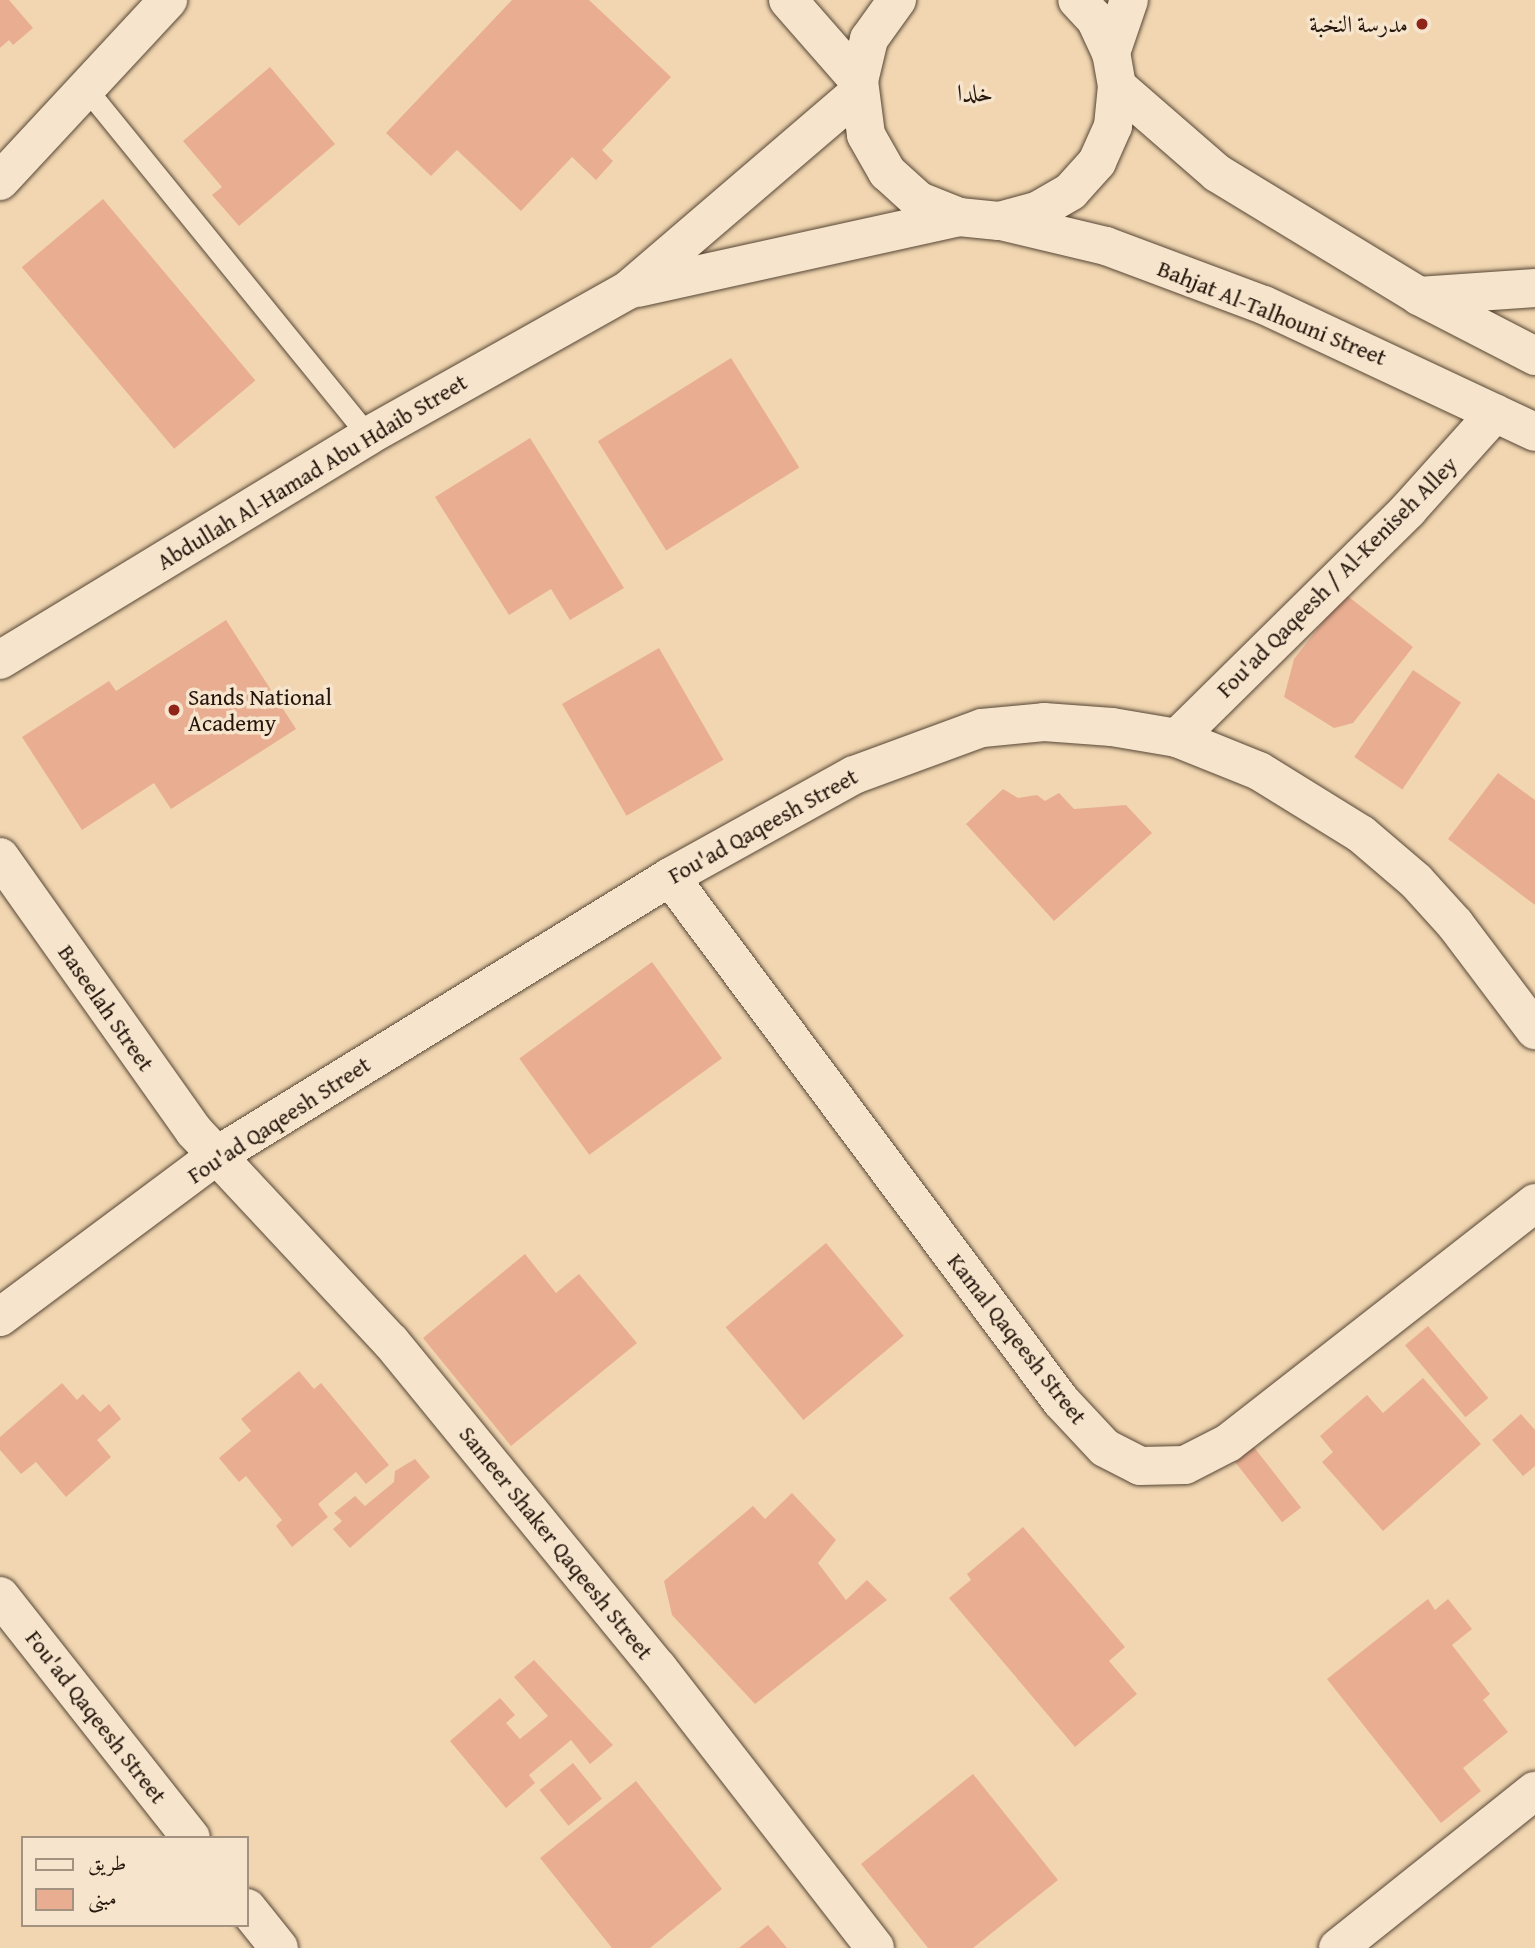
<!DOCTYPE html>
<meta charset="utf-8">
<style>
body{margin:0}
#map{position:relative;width:1535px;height:1948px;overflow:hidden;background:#f1d6b1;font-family:"Gentium Book Plus",Amiri,serif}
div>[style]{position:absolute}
.building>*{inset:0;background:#e9ae92;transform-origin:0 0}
.roads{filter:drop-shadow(0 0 2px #574635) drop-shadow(0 0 2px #574635)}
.lane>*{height:21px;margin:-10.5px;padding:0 10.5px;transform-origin:10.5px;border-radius:10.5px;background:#f6e4cc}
.street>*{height:38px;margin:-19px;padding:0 19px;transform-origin:19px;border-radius:19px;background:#f6e4cc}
.secondary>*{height:38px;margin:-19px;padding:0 19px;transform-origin:19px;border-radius:19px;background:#f6e4cc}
.dots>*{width:19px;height:19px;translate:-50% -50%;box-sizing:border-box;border:4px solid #f6e4cc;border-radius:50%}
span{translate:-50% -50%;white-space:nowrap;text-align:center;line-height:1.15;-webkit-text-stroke:7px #f6e4cc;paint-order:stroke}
.poi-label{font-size:23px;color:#24160c}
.right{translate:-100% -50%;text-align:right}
.left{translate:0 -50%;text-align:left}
.street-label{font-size:23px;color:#24160c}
.neighbourhood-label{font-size:24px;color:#24160c}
.legend{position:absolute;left:21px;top:1836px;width:228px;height:91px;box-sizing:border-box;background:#f6e4cc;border:2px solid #a2927f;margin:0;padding:9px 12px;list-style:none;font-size:21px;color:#24160c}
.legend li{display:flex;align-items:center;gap:14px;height:35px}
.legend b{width:35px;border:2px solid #a2927f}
</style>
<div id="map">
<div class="building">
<i style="clip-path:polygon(0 0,9px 0,33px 28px,13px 45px,9px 40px,0 48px)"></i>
<i style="clip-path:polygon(512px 0,589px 0,671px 77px,602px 150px,613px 161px,596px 180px,572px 157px,521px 211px,457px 150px,431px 176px,386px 133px)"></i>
<i style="clip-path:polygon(270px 67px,335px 144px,239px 226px,212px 195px,222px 187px,183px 141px)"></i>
<i style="left:103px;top:199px;width:237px;height:106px;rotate:50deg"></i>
<i style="left:731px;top:358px;width:129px;height:157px;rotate:58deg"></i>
<i style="clip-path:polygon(530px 438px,624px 588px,570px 620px,551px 589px,509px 615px,435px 497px)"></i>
<i style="clip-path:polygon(1345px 594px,1413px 647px,1353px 723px,1334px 728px,1284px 697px,1294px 659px)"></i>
<i style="clip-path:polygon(226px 620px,296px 729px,171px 809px,154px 783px,82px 830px,22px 737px,109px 681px,116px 691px)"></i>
<i style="left:659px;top:648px;width:129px;height:112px;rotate:60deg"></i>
<i style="left:1413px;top:670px;width:58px;height:105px;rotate:34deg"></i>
<i style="clip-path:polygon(1498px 773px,1535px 800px,1535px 905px,1448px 839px)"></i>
<i style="clip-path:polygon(1003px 789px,1018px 798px,1037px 795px,1045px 801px,1059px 793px,1074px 809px,1126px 805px,1152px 833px,1054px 921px,966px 824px)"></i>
<i style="left:652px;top:962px;width:119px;height:164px;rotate:54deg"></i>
<i style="left:826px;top:1243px;width:121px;height:131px;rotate:50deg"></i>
<i style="clip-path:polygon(525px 1254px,556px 1293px,579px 1274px,637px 1343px,511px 1446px,423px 1338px)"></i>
<i style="left:1428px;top:1326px;width:94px;height:30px;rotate:50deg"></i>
<i style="clip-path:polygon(299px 1371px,314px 1389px,321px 1383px,389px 1465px,366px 1484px,356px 1472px,318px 1504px,328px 1517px,292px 1547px,276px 1526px,282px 1520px,246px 1476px,239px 1482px,219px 1458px,251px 1431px,241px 1419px)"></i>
<i style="clip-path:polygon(1423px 1378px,1481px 1444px,1383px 1531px,1322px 1462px,1333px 1452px,1320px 1436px,1367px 1395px,1383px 1413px)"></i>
<i style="clip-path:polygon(62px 1383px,77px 1400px,83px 1394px,100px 1412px,109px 1404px,121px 1419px,97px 1440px,111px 1457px,66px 1497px,36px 1462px,21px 1474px,0 1450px,0 1437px)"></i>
<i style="clip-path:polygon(1521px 1414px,1535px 1430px,1535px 1466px,1523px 1476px,1492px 1440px)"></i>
<i style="left:1253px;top:1446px;width:78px;height:24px;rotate:52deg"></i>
<i style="clip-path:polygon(415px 1459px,430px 1477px,350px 1548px,333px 1529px,342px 1521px,334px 1513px,355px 1496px,365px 1506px,394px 1482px,395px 1471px)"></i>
<i style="clip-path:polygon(792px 1493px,836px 1540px,818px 1563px,846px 1600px,867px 1580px,887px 1600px,755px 1704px,672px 1615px,664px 1581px,753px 1506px,765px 1519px)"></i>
<i style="clip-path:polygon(1023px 1527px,1125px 1647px,1109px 1661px,1137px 1694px,1075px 1747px,949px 1598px,971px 1580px,967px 1574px)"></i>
<i style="clip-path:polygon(1428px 1599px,1435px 1610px,1448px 1599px,1472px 1629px,1452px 1645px,1490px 1694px,1483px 1700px,1508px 1732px,1463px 1768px,1481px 1791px,1441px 1823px,1327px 1679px)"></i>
<i style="clip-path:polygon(534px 1660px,613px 1745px,590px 1764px,571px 1740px,529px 1775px,535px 1783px,506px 1808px,450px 1741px,500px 1698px,515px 1715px,506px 1723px,520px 1739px,548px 1716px,514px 1677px)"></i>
<i style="left:573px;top:1763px;width:46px;height:43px;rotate:51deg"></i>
<i style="clip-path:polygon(973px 1774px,1058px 1880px,973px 1948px,928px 1948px,861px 1864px)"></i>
<i style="clip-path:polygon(636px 1781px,722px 1889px,650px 1948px,612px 1948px,540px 1858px)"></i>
<i style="clip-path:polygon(768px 1925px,787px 1948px,739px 1948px)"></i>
</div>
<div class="roads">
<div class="lane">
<i style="left:88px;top:91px;width:444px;rotate:50.9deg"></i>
</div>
<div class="street">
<i style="left:1111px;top:53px;width:56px;rotate:-71.2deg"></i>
<i style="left:0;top:181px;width:247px;rotate:-47.1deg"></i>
<i style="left:1419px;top:296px;width:116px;rotate:-3.9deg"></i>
<i style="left:1177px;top:738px;width:325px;rotate:-44.6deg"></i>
<i style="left:1408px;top:510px;width:130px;rotate:-48.1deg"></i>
<i style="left:0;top:857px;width:336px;rotate:54.7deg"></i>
<i style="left:194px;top:1131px;width:289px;rotate:47deg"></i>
<i style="left:391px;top:1342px;width:421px;rotate:50.7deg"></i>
<i style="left:658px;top:1668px;width:354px;rotate:52.2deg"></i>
<i style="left:670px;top:877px;width:654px;rotate:53.27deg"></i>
<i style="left:1061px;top:1401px;width:64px;rotate:46.9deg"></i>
<i style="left:1105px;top:1448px;width:39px;rotate:27deg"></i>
<i style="left:1140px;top:1466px;width:45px;rotate:-1.3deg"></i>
<i style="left:1185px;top:1465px;width:48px;rotate:-27.1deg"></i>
<i style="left:1228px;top:1443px;width:390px;rotate:-38deg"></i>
<i style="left:0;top:1317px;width:269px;rotate:-36.7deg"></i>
<i style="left:216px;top:1156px;width:533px;rotate:-31.57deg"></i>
<i style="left:670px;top:877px;width:210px;rotate:-29deg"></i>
<i style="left:854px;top:775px;width:136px;rotate:-20.2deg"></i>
<i style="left:982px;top:728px;width:62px;rotate:-5.5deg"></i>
<i style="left:1044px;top:722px;width:68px;rotate:4.2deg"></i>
<i style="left:1112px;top:727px;width:66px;rotate:9.6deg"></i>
<i style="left:1177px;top:738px;width:88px;rotate:21.9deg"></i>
<i style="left:1259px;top:771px;width:120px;rotate:31.7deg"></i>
<i style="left:1361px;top:834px;width:72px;rotate:40.5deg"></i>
<i style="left:1416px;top:881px;width:58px;rotate:47.8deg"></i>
<i style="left:1455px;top:924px;width:133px;rotate:53deg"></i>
<i style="left:0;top:1596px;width:308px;rotate:51.7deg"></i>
<i style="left:247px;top:1908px;width:51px;rotate:51.3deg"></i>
<i style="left:1338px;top:1948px;width:252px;rotate:-38.6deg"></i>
</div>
<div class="secondary">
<i style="left:788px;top:0;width:108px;rotate:48.8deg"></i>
<i style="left:897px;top:0;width:48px;rotate:125.7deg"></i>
<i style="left:869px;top:39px;width:43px;rotate:103.4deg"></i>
<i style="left:859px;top:81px;width:54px;rotate:82.6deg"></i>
<i style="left:866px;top:135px;width:43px;rotate:60.4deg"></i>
<i style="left:887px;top:172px;width:43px;rotate:42.2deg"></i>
<i style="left:919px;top:201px;width:43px;rotate:21.8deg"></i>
<i style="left:959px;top:217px;width:40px;rotate:5.7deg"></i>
<i style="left:999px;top:221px;width:39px;rotate:-15deg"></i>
<i style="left:1037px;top:211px;width:39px;rotate:-30deg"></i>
<i style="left:1071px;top:191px;width:39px;rotate:-48deg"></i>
<i style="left:1097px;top:162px;width:39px;rotate:-66deg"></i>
<i style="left:1113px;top:126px;width:40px;rotate:-84.3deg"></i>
<i style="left:1117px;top:86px;width:34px;rotate:-100deg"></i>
<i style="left:1111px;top:53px;width:38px;rotate:-115deg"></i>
<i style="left:1095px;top:19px;width:26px;rotate:-133deg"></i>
<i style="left:1117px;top:86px;width:133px;rotate:41deg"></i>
<i style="left:1217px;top:173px;width:237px;rotate:31.3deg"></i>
<i style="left:1419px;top:296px;width:131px;rotate:27.3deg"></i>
<i style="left:1001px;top:221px;width:108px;rotate:13.4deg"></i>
<i style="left:1106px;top:246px;width:169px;rotate:20.5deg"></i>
<i style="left:1264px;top:305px;width:299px;rotate:25.1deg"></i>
<i style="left:637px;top:288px;width:330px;rotate:-12.4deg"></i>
<i style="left:0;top:660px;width:431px;rotate:-31.3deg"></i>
<i style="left:368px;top:436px;width:298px;rotate:-29.3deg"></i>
<i style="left:628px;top:290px;width:303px;rotate:-40.6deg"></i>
</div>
</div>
<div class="dots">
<i style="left:1422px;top:24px;background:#8f2418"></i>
<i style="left:174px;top:710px;background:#8f2418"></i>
</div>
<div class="poi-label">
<span class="right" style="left:1408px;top:24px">مدرسة النخبة</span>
<span class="left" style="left:188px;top:710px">Sands National<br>Academy</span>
</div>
<div class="street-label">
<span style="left:1272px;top:313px;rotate:22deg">Bahjat Al-Talhouni Street</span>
<span style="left:312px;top:472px;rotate:-31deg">Abdullah Al-Hamad Abu Hdaib Street</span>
<span style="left:1337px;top:577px;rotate:-45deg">Fou'ad Qaqeesh / Al-Keniseh Alley</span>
<span style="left:763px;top:826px;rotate:-29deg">Fou'ad Qaqeesh Street</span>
<span style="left:106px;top:1008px;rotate:55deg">Baseelah Street</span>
<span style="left:279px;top:1120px;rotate:-33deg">Fou'ad Qaqeesh Street</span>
<span style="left:1017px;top:1339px;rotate:52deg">Kamal Qaqeesh Street</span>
<span style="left:556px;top:1543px;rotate:51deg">Sameer Shaker Qaqeesh Street</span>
<span style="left:96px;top:1717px;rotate:52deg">Fou'ad Qaqeesh Street</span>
</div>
<div class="neighbourhood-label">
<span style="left:975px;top:93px">خلدا</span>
</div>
<ul class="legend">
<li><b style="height:9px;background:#f6e4cc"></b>طريق</li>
<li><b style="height:19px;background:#e9ae92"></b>مبنى</li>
</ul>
</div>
